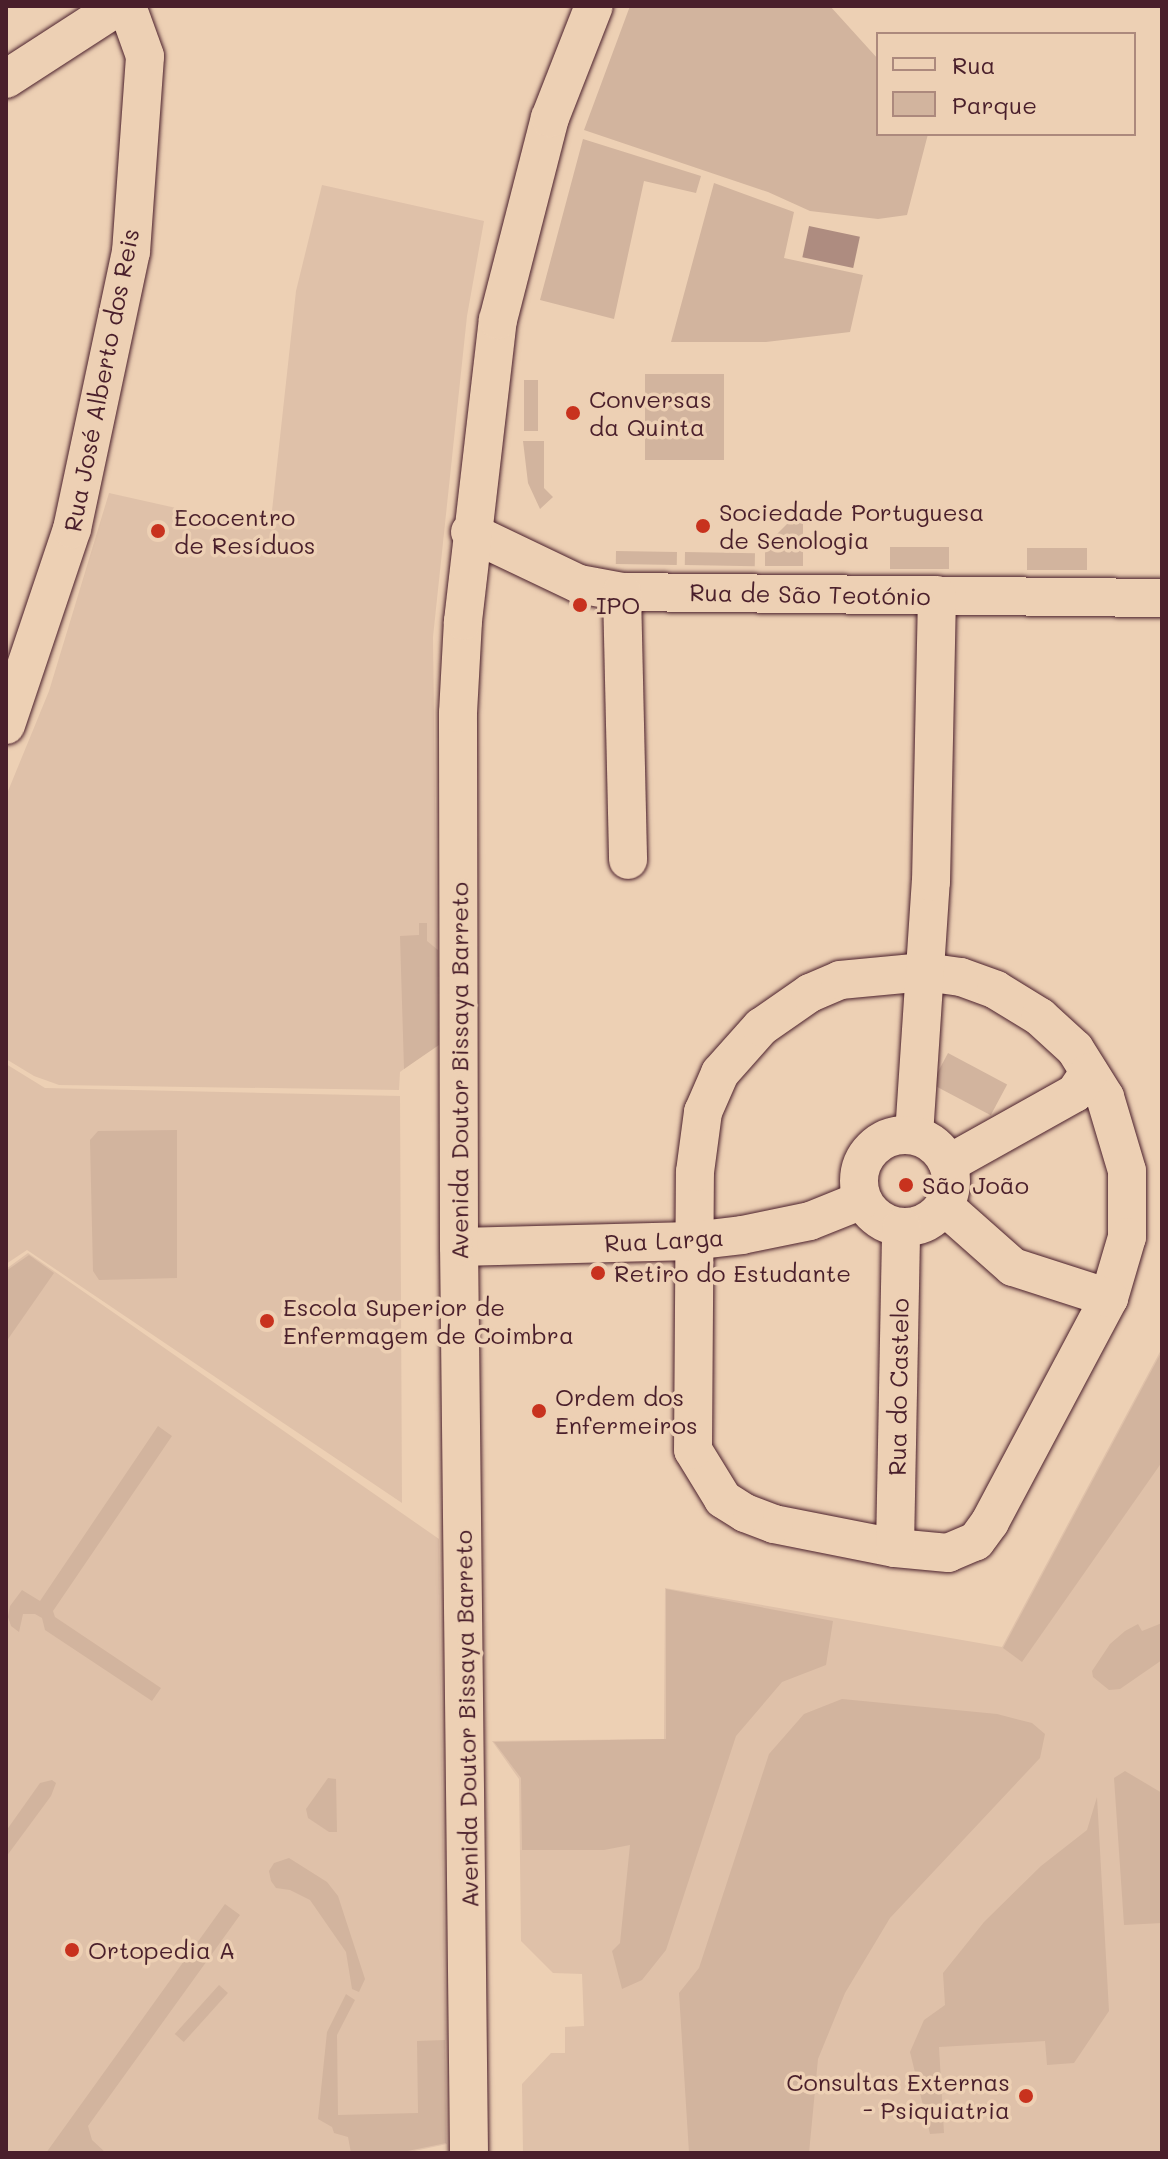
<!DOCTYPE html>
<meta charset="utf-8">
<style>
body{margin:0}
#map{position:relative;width:1168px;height:2159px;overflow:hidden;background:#edd0b4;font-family:Mali,sans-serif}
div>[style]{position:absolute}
.built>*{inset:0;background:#dfc1a9}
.green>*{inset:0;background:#d2b49e;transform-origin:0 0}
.water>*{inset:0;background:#ae8c80;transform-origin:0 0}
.roads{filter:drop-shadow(0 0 2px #4a1f2b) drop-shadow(0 0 2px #4a1f2b)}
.minor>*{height:38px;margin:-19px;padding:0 19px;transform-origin:19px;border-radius:19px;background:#edd0b4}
.minor>.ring{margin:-19px;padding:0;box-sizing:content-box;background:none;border:38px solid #edd0b4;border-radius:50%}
.dots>*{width:22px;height:22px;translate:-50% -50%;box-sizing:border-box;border:4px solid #edd0b4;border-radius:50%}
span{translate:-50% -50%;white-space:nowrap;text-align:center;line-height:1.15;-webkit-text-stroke:7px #edd0b4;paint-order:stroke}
.street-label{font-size:24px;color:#4a1f2b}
.poi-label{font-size:24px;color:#4a1f2b}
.left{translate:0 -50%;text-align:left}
.right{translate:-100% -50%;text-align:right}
.frame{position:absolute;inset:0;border:8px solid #4a1f2b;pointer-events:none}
.legend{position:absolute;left:876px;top:32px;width:260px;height:104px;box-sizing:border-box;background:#edd0b4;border:2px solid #ac897d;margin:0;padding:10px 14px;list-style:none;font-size:24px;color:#4a1f2b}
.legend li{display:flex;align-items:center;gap:16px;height:40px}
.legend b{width:40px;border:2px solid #ac897d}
</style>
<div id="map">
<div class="built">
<i style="clip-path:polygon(322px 185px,484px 221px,467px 316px,433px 637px,438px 1044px,400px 1072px,399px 1090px,59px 1085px,34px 1076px,6px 1059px,6px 796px,49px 691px,109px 493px,270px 529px,296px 291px)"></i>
<i style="clip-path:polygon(6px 1064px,45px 1088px,400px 1096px,402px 1503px,27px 1250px,6px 1264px)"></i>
<i style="clip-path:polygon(28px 1253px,439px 1539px,447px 2144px,405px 2153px,6px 2153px,6px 1269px)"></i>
<i style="clip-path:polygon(1162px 1348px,1162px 2153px,523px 2153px,522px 2084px,551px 2053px,565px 2053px,565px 2027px,584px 2026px,582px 1974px,553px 1973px,521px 1941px,519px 1779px,492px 1741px,664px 1739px,665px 1588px,1002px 1647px)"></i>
</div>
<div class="green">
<i style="clip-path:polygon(630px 6px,830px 6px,878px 59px,878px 134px,928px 134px,907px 215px,878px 219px,810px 211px,768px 192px,584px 130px)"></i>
<i style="clip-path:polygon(583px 139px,701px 176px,696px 193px,644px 181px,614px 319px,540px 300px)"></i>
<i style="clip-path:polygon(714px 183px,794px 212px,784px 258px,863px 275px,850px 332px,766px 342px,671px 342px)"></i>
<i style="left:645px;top:374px;width:79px;height:86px"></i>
<i style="left:524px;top:380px;width:14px;height:51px"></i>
<i style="clip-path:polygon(523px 441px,544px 441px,544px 488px,553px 497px,540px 509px,528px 483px)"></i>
<i style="clip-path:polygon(803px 508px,803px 566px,765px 566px,765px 546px)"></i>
<i style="left:890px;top:547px;width:59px;height:22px"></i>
<i style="left:1027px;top:548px;width:60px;height:22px"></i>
<i style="left:616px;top:551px;width:61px;height:13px;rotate:1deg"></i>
<i style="left:685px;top:552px;width:70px;height:13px;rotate:1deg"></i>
<i style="clip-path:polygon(419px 923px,427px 923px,427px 941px,438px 950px,439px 1045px,404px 1069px,400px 936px,419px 935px)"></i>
<i style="left:948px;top:1053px;width:67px;height:35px;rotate:28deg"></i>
<i style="clip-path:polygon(177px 1130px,177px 1278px,99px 1280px,93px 1271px,90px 1140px,98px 1131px)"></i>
<i style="clip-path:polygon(29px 1255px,54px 1273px,6px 1342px,6px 1271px)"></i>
<i style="clip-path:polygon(1162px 1351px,1162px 1462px,1022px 1662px,1003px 1648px)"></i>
<i style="clip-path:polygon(158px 1426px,172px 1436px,53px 1611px,55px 1617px,161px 1688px,152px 1701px,45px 1630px,42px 1618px,35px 1614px,23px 1614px,19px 1632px,11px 1626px,8px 1617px,10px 1606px,22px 1590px,40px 1601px)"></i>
<i style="clip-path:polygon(666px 1589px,833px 1621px,826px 1665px,782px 1682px,736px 1736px,666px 1950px,642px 1980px,622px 1989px,612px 1951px,620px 1943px,630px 1845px,604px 1850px,522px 1850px,521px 1778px,494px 1742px,666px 1739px)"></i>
<i style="clip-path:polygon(1162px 1623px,1162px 1660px,1120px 1689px,1109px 1690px,1093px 1677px,1092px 1671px,1110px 1644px,1125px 1631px,1138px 1624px,1142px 1631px)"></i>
<i style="clip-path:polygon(842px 1699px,997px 1714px,1032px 1723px,1045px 1734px,1040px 1758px,890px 1918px,845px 1993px,818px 2059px,809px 2153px,689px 2153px,679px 1993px,699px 1968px,769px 1754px,804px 1714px)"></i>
<i style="clip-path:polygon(1125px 1771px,1162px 1793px,1162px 1923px,1124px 1925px,1114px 1778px)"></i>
<i style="clip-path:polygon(328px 1778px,336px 1779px,337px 1832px,329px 1832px,308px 1818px,306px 1809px)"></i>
<i style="clip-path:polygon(52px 1780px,56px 1783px,51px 1796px,6px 1857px,6px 1831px,40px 1783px)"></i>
<i style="clip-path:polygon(1097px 1797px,1109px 2011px,1074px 2063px,1047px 2065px,1045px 2041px,939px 2047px,944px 2133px,930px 2134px,910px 2052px,924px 2020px,945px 2005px,943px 1973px,984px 1922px,1041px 1866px,1087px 1830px)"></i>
<i style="clip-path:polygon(289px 1858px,327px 1882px,338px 1896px,365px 1979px,359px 1992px,352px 1989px,346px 1952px,310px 1900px,290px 1890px,276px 1888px,271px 1881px,269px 1871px,274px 1863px)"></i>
<i style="clip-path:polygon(225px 1904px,240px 1915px,88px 2126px,92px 2140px,106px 2153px,46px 2153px)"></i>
<i style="left:219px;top:1985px;width:12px;height:66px;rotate:42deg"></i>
<i style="clip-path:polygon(346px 1994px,355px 2000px,337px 2035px,338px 2115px,418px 2113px,417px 2041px,445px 2040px,446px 2143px,398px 2153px,351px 2153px,348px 2137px,334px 2133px,332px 2127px,318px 2119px,327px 2032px)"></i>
</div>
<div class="water">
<i style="left:809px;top:226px;width:52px;height:32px;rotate:12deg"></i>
</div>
<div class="roads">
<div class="minor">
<i style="left:6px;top:79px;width:135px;rotate:-32.9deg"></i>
<i style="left:470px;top:532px;width:121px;rotate:25.5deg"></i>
<i style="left:579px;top:584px;width:44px;rotate:10.5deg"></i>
<i style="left:622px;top:592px;width:540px;rotate:0.64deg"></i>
<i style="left:622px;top:592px;width:268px;rotate:88.7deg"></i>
<i style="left:6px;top:725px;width:207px;rotate:-71.4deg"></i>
<i style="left:72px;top:529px;width:283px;rotate:-78deg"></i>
<i style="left:131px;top:252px;width:196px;rotate:-85.9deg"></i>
<i style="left:145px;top:56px;width:53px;rotate:-109.8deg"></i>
<i style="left:925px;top:972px;width:36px;rotate:8deg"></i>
<i style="left:961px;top:977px;width:37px;rotate:20deg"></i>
<i style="left:996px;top:990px;width:52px;rotate:31.5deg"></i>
<i style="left:1040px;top:1017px;width:47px;rotate:42.4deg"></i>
<i style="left:1075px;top:1049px;width:57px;rotate:58deg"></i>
<i style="left:1105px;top:1097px;width:77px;rotate:73.4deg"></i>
<i style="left:1127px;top:1171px;width:66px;rotate:90deg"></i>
<i style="left:1127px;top:1237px;width:64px;rotate:106.4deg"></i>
<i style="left:1109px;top:1298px;width:254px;rotate:118deg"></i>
<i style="left:990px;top:1522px;width:24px;rotate:126deg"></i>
<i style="left:976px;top:1541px;width:30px;rotate:157deg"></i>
<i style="left:948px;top:1553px;width:53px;rotate:-174.6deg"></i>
<i style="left:895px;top:1548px;width:123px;rotate:-168.8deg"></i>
<i style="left:774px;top:1524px;width:31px;rotate:-159deg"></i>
<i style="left:745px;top:1513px;width:26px;rotate:-148deg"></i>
<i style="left:723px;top:1499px;width:57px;rotate:-121.5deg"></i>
<i style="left:693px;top:1450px;width:278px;rotate:-89.6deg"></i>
<i style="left:695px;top:1172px;width:61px;rotate:-82.4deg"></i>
<i style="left:703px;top:1112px;width:43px;rotate:-66.4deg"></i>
<i style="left:720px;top:1073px;width:62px;rotate:-48.3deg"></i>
<i style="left:761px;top:1027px;width:60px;rotate:-34.8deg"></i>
<i style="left:810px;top:993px;width:33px;rotate:-23deg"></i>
<i style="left:840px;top:980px;width:85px;rotate:-5.4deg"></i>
<i style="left:914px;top:1135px;width:254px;rotate:-86.2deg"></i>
<i style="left:931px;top:882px;width:287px;rotate:-88.8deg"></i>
<i class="ring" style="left:859px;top:1135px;width:54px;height:54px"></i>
<i style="left:948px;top:1164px;width:145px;rotate:-29.2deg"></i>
<i style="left:1075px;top:1093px;width:25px;rotate:-56deg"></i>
<i style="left:944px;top:1206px;width:92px;rotate:41.5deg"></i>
<i style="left:1013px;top:1267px;width:101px;rotate:17.9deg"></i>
<i style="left:459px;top:1247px;width:233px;rotate:-1.5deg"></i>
<i style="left:692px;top:1241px;width:50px;rotate:-6.8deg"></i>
<i style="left:742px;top:1235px;width:69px;rotate:-11.6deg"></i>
<i style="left:810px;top:1221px;width:56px;rotate:-22deg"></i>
<i style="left:895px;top:1548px;width:321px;rotate:-88.9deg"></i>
<i style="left:469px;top:2153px;width:906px;rotate:-90.63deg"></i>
<i style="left:459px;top:1247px;width:534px;rotate:-90.11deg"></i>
<i style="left:458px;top:713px;width:92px;rotate:-86.9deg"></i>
<i style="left:463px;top:621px;width:303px;rotate:-83.4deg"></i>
<i style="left:498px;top:320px;width:209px;rotate:-75.6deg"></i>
<i style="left:550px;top:118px;width:120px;rotate:-68.6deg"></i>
</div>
</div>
<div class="dots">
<i style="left:573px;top:413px;background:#c8321e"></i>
<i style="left:703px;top:526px;background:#c8321e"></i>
<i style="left:158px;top:531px;background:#c8321e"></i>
<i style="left:580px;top:605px;background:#c8321e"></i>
<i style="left:906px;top:1185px;background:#c8321e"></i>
<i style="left:598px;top:1273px;background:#c8321e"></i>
<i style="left:267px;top:1321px;background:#c8321e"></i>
<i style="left:539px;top:1411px;background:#c8321e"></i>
<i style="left:72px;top:1950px;background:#c8321e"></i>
<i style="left:1026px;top:2096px;background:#c8321e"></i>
</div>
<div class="street-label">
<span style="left:101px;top:380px;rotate:-79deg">Rua José Alberto dos Reis</span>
<span style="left:810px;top:594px;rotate:1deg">Rua de São Teotónio</span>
<span style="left:459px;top:1071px;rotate:-90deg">Avenida Doutor Bissaya Barreto</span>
<span style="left:664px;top:1240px;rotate:-3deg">Rua Larga</span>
<span style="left:898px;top:1387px;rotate:-89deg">Rua do Castelo</span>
<span style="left:466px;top:1719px;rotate:-91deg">Avenida Doutor Bissaya Barreto</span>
</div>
<div class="poi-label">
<span class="left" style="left:589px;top:413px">Conversas<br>da Quinta</span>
<span class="left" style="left:719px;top:526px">Sociedade Portuguesa<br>de Senologia</span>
<span class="left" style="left:174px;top:531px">Ecocentro<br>de Resíduos</span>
<span class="left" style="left:596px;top:605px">IPO</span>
<span class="left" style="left:922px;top:1185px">São João</span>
<span class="left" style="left:614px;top:1273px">Retiro do Estudante</span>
<span class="left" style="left:283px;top:1321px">Escola Superior de<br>Enfermagem de Coimbra</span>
<span class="left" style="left:555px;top:1411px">Ordem dos<br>Enfermeiros</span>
<span class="left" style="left:88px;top:1950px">Ortopedia A</span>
<span class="right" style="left:1010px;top:2096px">Consultas Externas<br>- Psiquiatria</span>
</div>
<div class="frame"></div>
<ul class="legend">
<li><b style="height:10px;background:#edd0b4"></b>Rua</li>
<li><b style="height:22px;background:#d2b49e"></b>Parque</li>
</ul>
</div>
